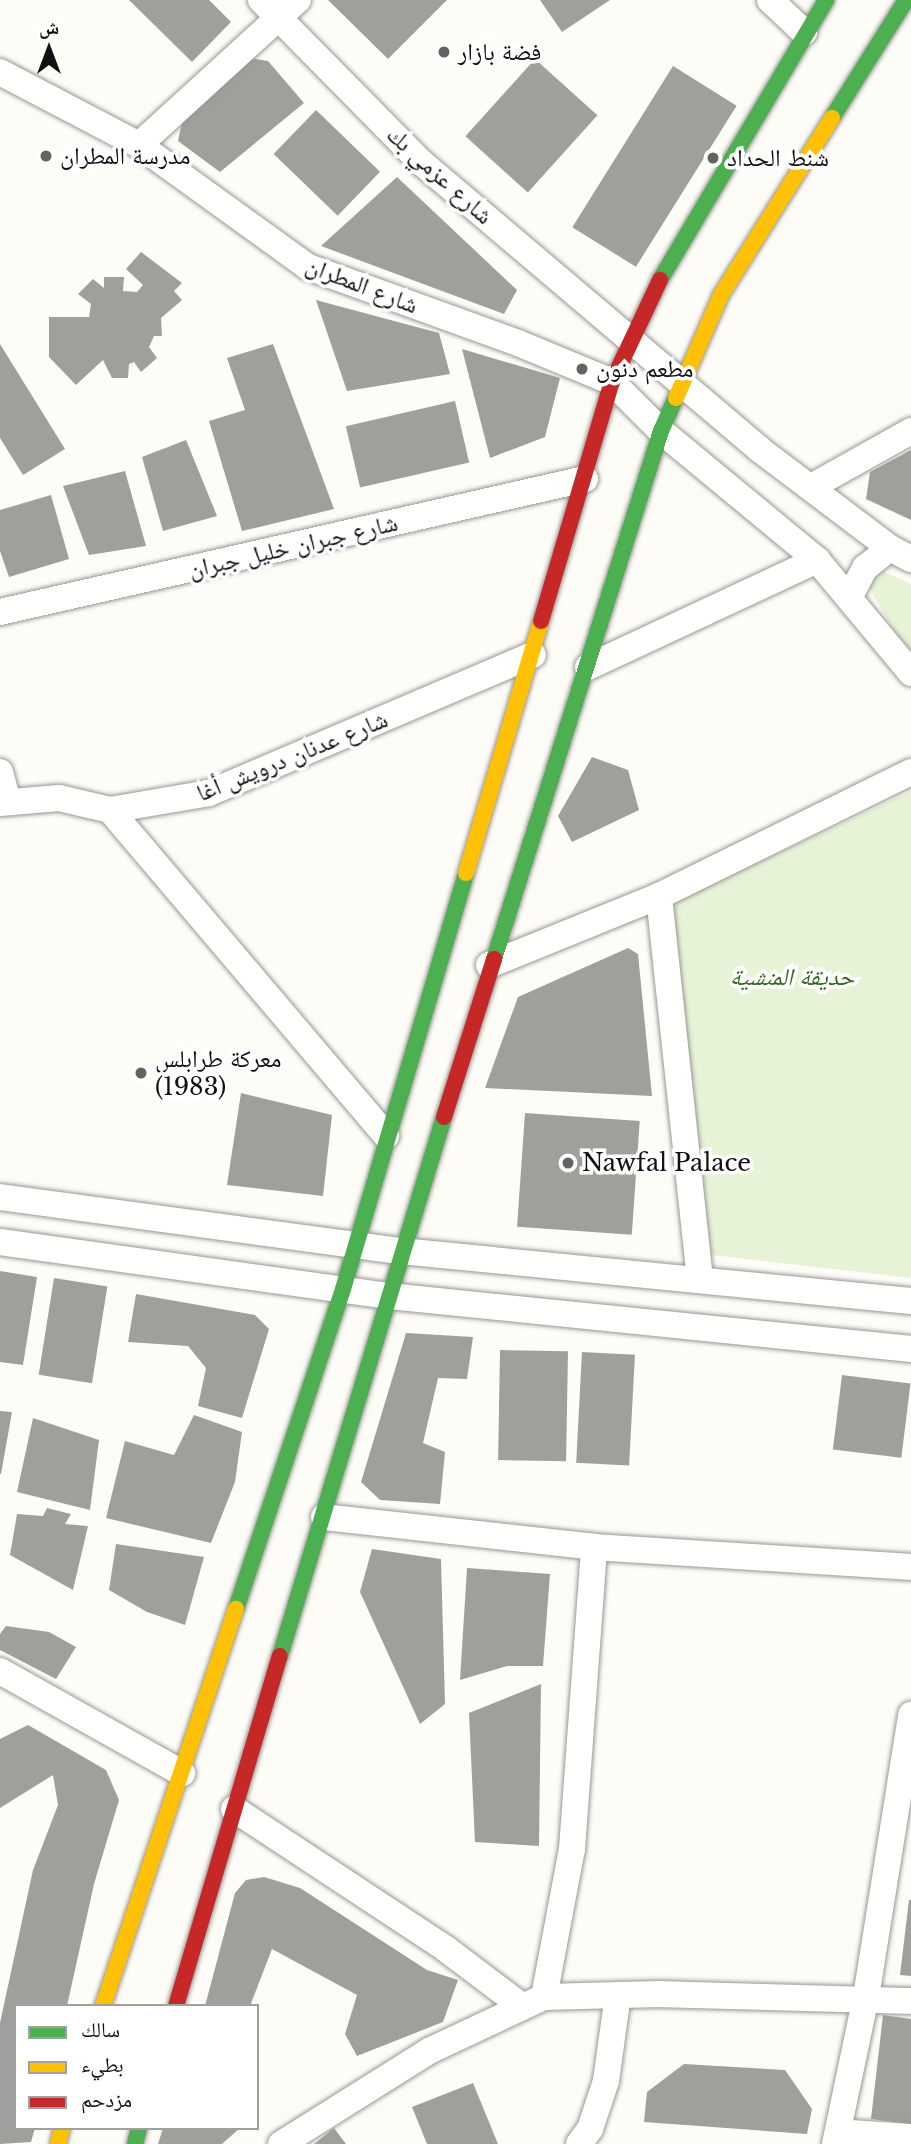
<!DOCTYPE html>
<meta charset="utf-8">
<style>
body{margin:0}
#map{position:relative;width:911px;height:2144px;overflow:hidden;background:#fdfcf7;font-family:"Libre Baskerville","Noto Naskh Arabic",serif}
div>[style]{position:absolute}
.green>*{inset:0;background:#e7f3d7}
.building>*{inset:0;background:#a19f9c;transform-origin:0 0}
.roads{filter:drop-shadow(0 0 2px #979795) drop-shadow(0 0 2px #979795)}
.street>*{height:26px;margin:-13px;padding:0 13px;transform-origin:13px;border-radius:13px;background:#fffffe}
.fast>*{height:16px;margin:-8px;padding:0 8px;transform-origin:8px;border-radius:8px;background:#4caf50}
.slow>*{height:16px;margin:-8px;padding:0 8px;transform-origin:8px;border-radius:8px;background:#ffc107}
.jam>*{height:16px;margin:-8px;padding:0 8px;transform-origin:8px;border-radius:8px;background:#c62828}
.dots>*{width:19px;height:19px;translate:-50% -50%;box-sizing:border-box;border:4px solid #fff;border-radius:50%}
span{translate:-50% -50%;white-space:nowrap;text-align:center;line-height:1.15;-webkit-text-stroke:7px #fff;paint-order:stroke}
.poi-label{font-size:24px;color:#111}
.left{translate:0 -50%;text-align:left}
.street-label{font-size:24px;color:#111}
.park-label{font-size:24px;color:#2f6b1f;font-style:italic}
.legend{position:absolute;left:14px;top:2004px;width:245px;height:126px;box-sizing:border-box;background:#fff;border:2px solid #a0a0a0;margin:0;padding:9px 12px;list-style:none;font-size:21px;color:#111}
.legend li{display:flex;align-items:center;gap:14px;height:35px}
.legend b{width:35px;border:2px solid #a0a0a0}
.north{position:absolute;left:14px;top:14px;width:70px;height:70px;-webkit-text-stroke:5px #fff;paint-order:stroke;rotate:0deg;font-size:19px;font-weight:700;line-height:28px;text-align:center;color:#111}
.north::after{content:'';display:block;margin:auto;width:24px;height:32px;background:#111;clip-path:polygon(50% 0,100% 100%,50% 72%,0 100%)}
</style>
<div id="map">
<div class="green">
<i style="clip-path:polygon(878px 569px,911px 584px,911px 660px,865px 581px)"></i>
<i style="clip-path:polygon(911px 791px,911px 1278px,703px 1254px,665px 906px)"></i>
</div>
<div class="building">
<i style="clip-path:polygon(129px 0,209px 0,231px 22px,192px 62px)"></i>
<i style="clip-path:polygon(328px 0,447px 0,388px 59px)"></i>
<i style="clip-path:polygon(540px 0,610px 0,562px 32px)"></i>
<i style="clip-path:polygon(249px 58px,268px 61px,304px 103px,220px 172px,178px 141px,182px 122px)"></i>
<i style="left:535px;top:59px;width:84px;height:104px;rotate:42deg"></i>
<i style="left:673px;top:66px;width:75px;height:190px;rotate:32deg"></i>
<i style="left:316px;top:110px;width:89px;height:61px;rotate:44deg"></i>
<i style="clip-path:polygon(397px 177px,517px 290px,504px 314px,321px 246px)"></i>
<i style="clip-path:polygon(141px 252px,182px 283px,174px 291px,182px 300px,161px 318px,162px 336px,154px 336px,149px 347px,157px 358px,141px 372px,134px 362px,129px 364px,128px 378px,112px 378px,103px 360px,76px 385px,49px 357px,49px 317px,89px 317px,91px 304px,78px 294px,93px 279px,104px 288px,104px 277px,124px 277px,123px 291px,137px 292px,143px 285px,126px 269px)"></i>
<i style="clip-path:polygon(316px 300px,439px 333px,450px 374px,347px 391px)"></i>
<i style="clip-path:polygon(0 344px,65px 449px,23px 475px,0 438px)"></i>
<i style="clip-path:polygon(273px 344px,334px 509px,242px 531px,209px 421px,245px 410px,227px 358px)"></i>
<i style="clip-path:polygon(462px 349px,560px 378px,545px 437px,490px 458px)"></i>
<i style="left:455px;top:401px;width:63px;height:112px;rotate:77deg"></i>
<i style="clip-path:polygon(186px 440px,217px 516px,163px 531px,142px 457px)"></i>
<i style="clip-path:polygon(911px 450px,911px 520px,866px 499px,870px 472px)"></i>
<i style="clip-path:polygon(125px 471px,146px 546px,89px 555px,63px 486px)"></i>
<i style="clip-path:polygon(51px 495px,69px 559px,9px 577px,0 551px,0 510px)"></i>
<i style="clip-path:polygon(592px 757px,628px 770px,639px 810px,572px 842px,558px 816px)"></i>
<i style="clip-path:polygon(628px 948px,638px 954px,652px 1096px,485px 1088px,518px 997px)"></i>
<i style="clip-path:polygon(241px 1093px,332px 1115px,323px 1196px,227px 1185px)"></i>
<i style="left:525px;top:1113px;width:115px;height:114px;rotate:4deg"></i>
<i style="clip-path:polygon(0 1271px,37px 1277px,23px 1365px,0 1362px)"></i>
<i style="left:54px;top:1278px;width:54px;height:98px;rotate:9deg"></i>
<i style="clip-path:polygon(136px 1294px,255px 1315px,269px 1329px,242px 1418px,198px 1406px,206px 1368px,188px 1346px,128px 1342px)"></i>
<i style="clip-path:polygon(406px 1333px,473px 1337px,467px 1379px,438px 1378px,423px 1443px,445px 1452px,440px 1504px,380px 1500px,361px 1482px)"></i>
<i style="left:500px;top:1350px;width:68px;height:110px;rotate:1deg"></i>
<i style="left:582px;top:1352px;width:53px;height:111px;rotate:3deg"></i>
<i style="left:842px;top:1375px;width:69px;height:75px;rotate:7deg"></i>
<i style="clip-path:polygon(0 1411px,12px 1412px,1px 1474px,0 1474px)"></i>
<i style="clip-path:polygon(194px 1415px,242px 1432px,235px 1482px,211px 1543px,106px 1518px,125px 1441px,174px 1455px)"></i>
<i style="clip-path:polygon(33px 1418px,99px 1440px,90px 1510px,17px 1492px)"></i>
<i style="clip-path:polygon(47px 1508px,71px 1514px,65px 1524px,88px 1526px,73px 1590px,10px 1555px,17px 1514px,43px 1516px)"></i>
<i style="clip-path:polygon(116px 1544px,204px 1557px,185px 1625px,147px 1612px,109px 1590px)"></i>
<i style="clip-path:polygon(372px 1549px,441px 1559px,445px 1704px,420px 1724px,360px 1592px)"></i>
<i style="clip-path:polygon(467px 1568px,550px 1574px,543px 1666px,507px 1666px,460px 1680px)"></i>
<i style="clip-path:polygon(6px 1626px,49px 1632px,76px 1647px,56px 1679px,0 1650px,0 1634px)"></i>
<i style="clip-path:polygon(541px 1684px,539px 1846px,475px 1842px,469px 1713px)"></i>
<i style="clip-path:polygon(28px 1725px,106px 1770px,119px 1800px,94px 1884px,67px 2006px,16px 2006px,16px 2128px,35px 2128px,31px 2142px,0 2144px,0 2023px,33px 1870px,58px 1805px,53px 1775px,0 1808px,0 1739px)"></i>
<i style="clip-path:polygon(264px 1877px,300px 1888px,427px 1970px,458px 1980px,443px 2022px,357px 2056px,345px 2034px,357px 1995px,272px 1949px,250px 2006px,205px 2006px,235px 1893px,246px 1880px)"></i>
<i style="clip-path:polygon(909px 1900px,911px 1900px,911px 1976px,900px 1975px)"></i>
<i style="clip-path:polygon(883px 2015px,911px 2019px,911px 2124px,871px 2119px)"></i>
<i style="clip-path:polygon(684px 2064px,785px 2070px,812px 2109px,807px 2134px,644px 2122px,647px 2092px)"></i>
<i style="clip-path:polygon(473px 2083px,498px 2144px,427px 2144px,412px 2107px)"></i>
<i style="clip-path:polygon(163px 2128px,240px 2128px,222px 2144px,158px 2144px)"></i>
<i style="clip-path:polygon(334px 2128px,346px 2144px,314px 2144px)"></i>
</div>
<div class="roads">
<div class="street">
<i style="left:261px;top:0;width:229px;rotate:45.4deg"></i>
<i style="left:422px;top:163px;width:442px;rotate:40.3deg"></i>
<i style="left:759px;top:449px;width:164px;rotate:37.1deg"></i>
<i style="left:890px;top:548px;width:24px;rotate:28deg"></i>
<i style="left:770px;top:0;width:47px;rotate:43.3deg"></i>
<i style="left:0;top:72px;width:157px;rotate:27.7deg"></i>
<i style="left:139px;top:145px;width:208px;rotate:35.8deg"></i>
<i style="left:308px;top:267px;width:223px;rotate:19.9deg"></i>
<i style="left:518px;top:343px;width:102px;rotate:22.5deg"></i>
<i style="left:612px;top:382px;width:69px;rotate:45deg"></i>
<i style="left:661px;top:431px;width:202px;rotate:39.6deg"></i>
<i style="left:817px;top:560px;width:147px;rotate:50.2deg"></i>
<i style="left:139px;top:145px;width:215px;rotate:-42.4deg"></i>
<i style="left:811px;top:487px;width:115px;rotate:-29.2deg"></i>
<i style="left:850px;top:596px;width:32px;rotate:-62deg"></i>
<i style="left:865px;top:568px;width:32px;rotate:-39deg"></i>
<i style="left:0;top:612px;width:600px;rotate:-12.81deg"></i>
<i style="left:588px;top:667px;width:253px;rotate:-25deg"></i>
<i style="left:0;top:772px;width:30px;rotate:75deg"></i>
<i style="left:0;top:803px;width:59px;rotate:-4.8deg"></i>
<i style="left:59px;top:798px;width:52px;rotate:13.2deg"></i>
<i style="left:110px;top:810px;width:100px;rotate:-9.7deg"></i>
<i style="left:209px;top:793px;width:352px;rotate:-23.1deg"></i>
<i style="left:110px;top:810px;width:427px;rotate:49.7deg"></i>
<i style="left:659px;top:896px;width:383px;rotate:83.9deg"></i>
<i style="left:489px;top:965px;width:183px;rotate:-22.1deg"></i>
<i style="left:659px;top:896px;width:281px;rotate:-26.2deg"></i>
<i style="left:0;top:1197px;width:405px;rotate:7.7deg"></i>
<i style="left:401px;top:1251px;width:512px;rotate:5.6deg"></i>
<i style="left:0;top:1242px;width:393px;rotate:7.9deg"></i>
<i style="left:389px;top:1296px;width:525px;rotate:5.8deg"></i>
<i style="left:324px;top:1517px;width:272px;rotate:6.3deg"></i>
<i style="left:594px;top:1547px;width:318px;rotate:3.6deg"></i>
<i style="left:0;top:1671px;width:209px;rotate:29.3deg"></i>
<i style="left:234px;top:1809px;width:254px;rotate:33.4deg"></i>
<i style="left:446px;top:1949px;width:96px;rotate:37deg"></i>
<i style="left:544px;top:1997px;width:151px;rotate:-79.3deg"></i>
<i style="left:572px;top:1849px;width:303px;rotate:-85.8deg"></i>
<i style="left:838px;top:2132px;width:73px;rotate:3.9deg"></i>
<i style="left:281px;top:2144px;width:175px;rotate:-32.1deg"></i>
<i style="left:429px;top:2051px;width:127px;rotate:-25.2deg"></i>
<i style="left:544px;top:1997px;width:116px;rotate:-1.5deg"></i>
<i style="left:660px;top:1994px;width:251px;rotate:1.6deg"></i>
<i style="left:579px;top:2144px;width:19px;rotate:-54deg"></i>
<i style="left:590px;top:2129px;width:51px;rotate:-71.6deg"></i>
<i style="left:606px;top:2081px;width:87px;rotate:-82.1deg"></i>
<i style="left:835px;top:2144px;width:150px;rotate:-78.1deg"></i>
<i style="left:866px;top:1997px;width:286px;rotate:-80.9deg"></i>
</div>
<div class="fast">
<i style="left:832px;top:118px;width:139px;rotate:-57.9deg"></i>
<i style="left:660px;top:280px;width:326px;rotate:-59.3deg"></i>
<i style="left:494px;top:959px;width:554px;rotate:-72.45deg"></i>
<i style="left:661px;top:431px;width:36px;rotate:-66deg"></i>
<i style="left:236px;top:1609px;width:337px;rotate:-71.5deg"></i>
<i style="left:343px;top:1289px;width:434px;rotate:-73.5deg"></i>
<i style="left:280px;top:1656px;width:563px;rotate:-73.08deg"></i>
<i style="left:135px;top:2144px;width:16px;rotate:-76deg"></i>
</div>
<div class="slow">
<i style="left:676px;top:398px;width:112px;rotate:-66.4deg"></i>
<i style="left:721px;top:295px;width:209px;rotate:-57.9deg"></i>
<i style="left:466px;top:873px;width:263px;rotate:-73.4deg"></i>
<i style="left:103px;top:2006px;width:419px;rotate:-71.5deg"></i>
<i style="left:58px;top:2144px;width:16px;rotate:-76deg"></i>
</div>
<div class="jam">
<i style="left:541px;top:621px;width:249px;rotate:-73.5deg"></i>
<i style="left:612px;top:382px;width:113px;rotate:-64.8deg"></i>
<i style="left:444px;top:1117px;width:166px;rotate:-72.4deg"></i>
<i style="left:176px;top:2006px;width:365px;rotate:-73.5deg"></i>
</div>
</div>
<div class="dots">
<i style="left:444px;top:52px;background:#646362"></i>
<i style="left:46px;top:156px;background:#646362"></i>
<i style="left:713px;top:158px;background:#646362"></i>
<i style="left:582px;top:369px;background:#646362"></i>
<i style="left:141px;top:1073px;background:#646362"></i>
<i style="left:568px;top:1163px;background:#646362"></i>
</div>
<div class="poi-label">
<span class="left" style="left:458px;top:52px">فضة بازار</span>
<span class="left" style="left:60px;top:156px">مدرسة المطران</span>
<span class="left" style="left:727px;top:158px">شنط الحداد</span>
<span class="left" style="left:596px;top:369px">مطعم دنون</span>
<span class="left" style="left:155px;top:1073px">معركة طرابلس<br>(1983)</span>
<span class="left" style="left:582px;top:1163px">Nawfal Palace</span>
</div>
<div class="street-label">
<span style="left:440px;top:175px;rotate:42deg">شارع عزمي بك</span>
<span style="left:362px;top:285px;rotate:21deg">شارع المطران</span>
<span style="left:293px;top:546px;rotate:-13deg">شارع جبران خليل جبران</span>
<span style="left:292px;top:756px;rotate:-22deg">شارع عدنان درويش أغا</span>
</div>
<div class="park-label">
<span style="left:792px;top:977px">حديقة المنشية</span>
</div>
<ul class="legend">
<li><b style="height:9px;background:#4caf50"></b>سالك</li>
<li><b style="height:9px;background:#ffc107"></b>بطيء</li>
<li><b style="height:9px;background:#c62828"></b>مزدحم</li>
</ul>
<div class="north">ش</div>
</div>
